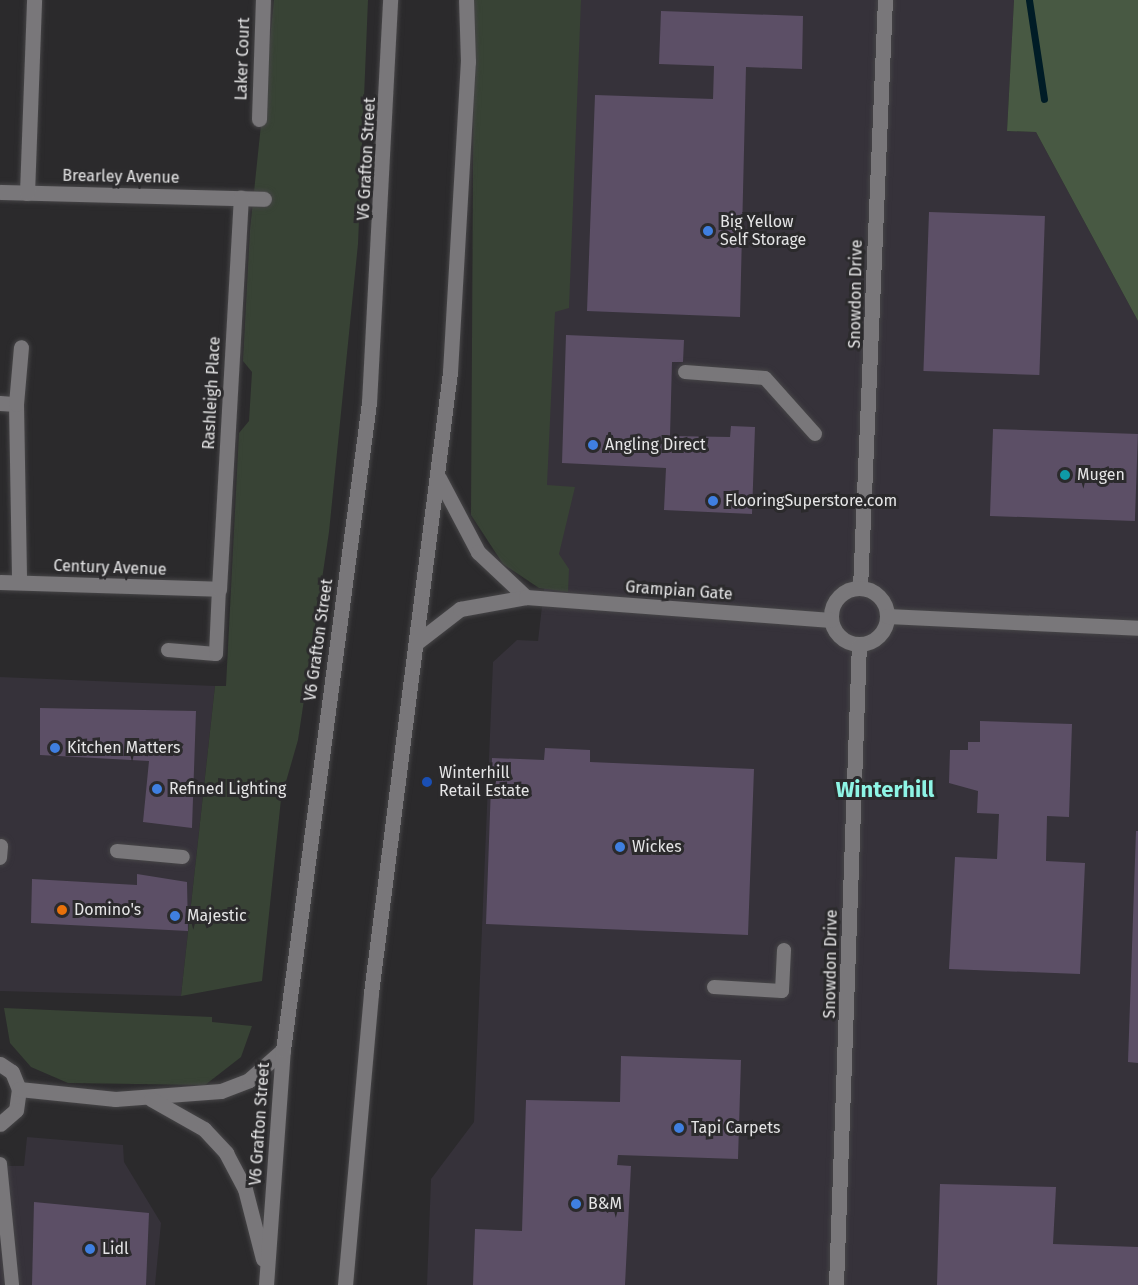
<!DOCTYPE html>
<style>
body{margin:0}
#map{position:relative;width:1138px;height:1285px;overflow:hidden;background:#2b2a2c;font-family:"Fira Sans",sans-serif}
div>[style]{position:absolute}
.built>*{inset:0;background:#36323a}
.green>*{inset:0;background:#384335}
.forest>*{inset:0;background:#485943}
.stream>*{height:7px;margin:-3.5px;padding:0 3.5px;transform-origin:3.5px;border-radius:3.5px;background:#001c26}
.building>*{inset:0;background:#5c4f66;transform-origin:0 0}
.roads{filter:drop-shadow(0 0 2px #464547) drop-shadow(0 0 2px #464547)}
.service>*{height:14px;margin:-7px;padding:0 7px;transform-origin:7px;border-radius:7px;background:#79777a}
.minor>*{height:15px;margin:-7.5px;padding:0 7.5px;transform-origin:7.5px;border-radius:7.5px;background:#79777a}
.minor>.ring{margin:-7.5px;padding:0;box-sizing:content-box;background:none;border:15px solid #79777a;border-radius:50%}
.tertiary>*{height:15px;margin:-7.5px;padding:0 7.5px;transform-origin:7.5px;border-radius:7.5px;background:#79777a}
.dots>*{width:16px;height:16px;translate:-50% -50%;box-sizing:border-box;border:3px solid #2b2a2c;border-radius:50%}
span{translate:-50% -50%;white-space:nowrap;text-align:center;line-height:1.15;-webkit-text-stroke:6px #2b2a2c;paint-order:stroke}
.street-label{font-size:16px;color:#e5e5e6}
.poi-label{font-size:16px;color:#e5e5e6}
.left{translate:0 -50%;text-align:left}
.district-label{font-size:22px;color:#8ef5e5;font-weight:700}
</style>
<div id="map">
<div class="built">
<i style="clip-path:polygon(555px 0,1014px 0,1007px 131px,1036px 132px,1138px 321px,1138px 1285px,427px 1285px,431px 1179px,474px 1122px,493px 662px,517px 640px,538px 641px,550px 537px,536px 515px)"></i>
<i style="clip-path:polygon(0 677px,215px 686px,181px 996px,0 991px)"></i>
<i style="clip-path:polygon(27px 1137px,123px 1145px,124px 1162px,161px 1223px,155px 1285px,0 1285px,0 1166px,24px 1166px)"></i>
</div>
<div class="green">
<i style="clip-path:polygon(274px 0,368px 0,358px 244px,329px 532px,298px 740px,281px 799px,262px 981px,181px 996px,215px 686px,226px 686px,239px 433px,249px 421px,252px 372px,243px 361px,250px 230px)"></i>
<i style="clip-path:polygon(474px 0,581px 0,569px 308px,555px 312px,547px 485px,575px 487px,559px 554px,569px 569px,568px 592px,539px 588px,503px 564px,471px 515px)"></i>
<i style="clip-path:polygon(4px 1008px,212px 1017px,212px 1022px,252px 1026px,241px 1057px,205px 1085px,68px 1083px,31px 1067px,10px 1043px)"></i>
</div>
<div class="forest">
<i style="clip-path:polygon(1014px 0,1138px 0,1138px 321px,1036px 132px,1007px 131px)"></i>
</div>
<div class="stream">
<i style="left:1029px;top:0;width:100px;rotate:81.4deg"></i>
</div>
<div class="building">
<i style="clip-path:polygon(661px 11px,803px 16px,802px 69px,746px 67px,740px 317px,587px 311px,595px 95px,713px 99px,714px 66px,659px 64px)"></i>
<i style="left:929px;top:212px;width:116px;height:159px;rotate:2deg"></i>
<i style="clip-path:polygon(566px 335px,684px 340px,683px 362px,672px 362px,670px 436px,730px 437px,731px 426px,755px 427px,752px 514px,664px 510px,666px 468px,562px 463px)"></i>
<i style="left:993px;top:429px;width:145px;height:87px;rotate:2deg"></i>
<i style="clip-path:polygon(40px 708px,196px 711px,192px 828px,143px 822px,149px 761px,40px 755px)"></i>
<i style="clip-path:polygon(980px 721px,1072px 724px,1069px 817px,1047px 816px,1046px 861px,1085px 863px,1080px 974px,949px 969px,955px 857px,997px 859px,999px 814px,977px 813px,978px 791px,949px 783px,950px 750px,968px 750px,968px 742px,980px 742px)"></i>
<i style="clip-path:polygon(545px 748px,590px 750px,590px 762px,754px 769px,748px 935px,486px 924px,492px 758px,544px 760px)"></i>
<i style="clip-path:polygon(1136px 831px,1138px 831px,1138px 1063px,1128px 1062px)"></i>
<i style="clip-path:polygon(137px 874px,187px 882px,188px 931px,31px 923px,32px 879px,137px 885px)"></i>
<i style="clip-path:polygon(621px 1056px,741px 1060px,738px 1159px,618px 1155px,617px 1165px,631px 1166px,625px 1285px,473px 1285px,475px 1229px,522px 1231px,526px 1100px,620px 1102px)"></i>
<i style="clip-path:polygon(940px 1184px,1056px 1187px,1053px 1244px,1138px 1247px,1138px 1285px,937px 1285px)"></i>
<i style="clip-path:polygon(34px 1202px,149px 1213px,146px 1285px,32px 1285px)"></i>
</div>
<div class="roads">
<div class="service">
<i style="left:685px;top:372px;width:80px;rotate:4.3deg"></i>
<i style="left:765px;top:378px;width:75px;rotate:48.2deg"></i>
<i style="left:168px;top:650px;width:48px;rotate:4.8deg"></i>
<i style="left:216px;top:654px;width:65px;rotate:-87.4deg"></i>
<i style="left:117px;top:851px;width:66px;rotate:5.2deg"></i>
<i style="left:0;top:858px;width:12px;rotate:-85deg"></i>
<i style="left:714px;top:987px;width:68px;rotate:3.4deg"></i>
<i style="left:782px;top:991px;width:41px;rotate:-87.2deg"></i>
<i style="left:0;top:1164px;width:122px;rotate:84.3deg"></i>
</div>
<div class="minor">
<i style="left:259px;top:119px;width:119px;rotate:-88.1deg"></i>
<i style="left:0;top:192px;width:264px;rotate:1.5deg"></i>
<i style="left:27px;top:193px;width:193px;rotate:-87.9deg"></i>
<i style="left:0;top:403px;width:16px;rotate:4deg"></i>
<i style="left:16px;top:404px;width:178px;rotate:89deg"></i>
<i style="left:16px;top:404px;width:57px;rotate:-85deg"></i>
<i style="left:439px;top:478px;width:84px;rotate:62.2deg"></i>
<i style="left:478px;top:552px;width:66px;rotate:43.2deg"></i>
<i style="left:0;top:582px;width:219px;rotate:1.8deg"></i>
<i style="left:219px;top:589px;width:392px;rotate:-86.8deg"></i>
<i style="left:860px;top:588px;width:589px;rotate:-87.57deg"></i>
<i class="ring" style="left:831px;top:588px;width:41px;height:41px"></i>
<i style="left:887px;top:616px;width:251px;rotate:2.7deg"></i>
<i style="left:416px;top:643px;width:56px;rotate:-37.7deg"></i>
<i style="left:460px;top:609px;width:67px;rotate:-10.3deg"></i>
<i style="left:526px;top:597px;width:306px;rotate:4.3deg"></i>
<i style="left:836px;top:1285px;width:641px;rotate:-87.95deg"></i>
</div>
<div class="tertiary">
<i style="left:0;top:1064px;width:14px;rotate:34deg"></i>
<i style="left:12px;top:1072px;width:18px;rotate:68deg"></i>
<i style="left:19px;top:1089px;width:21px;rotate:98deg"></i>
<i style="left:16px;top:1110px;width:21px;rotate:139deg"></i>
<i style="left:19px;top:1089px;width:97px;rotate:5.9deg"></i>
<i style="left:115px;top:1099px;width:106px;rotate:-4.3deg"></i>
<i style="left:221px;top:1091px;width:30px;rotate:-21deg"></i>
<i style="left:249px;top:1080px;width:45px;rotate:-41.4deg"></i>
<i style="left:151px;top:1099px;width:61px;rotate:29.5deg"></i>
<i style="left:204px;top:1129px;width:33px;rotate:47deg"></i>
<i style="left:226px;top:1153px;width:41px;rotate:62.2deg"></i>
<i style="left:245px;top:1189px;width:72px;rotate:75.6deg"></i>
<i style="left:266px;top:1285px;width:236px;rotate:-85.9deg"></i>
<i style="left:283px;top:1050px;width:653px;rotate:-82.43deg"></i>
<i style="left:369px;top:403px;width:404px;rotate:-87deg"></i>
<i style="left:345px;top:1285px;width:293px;rotate:-84.9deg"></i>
<i style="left:371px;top:993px;width:626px;rotate:-82.75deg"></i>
<i style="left:450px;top:372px;width:311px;rotate:-86.7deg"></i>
<i style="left:468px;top:62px;width:62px;rotate:-91.8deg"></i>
</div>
</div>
<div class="dots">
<i style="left:708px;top:231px;background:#3f7fe0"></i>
<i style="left:593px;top:445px;background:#3f7fe0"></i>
<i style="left:1065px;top:475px;background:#0f9aa8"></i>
<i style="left:713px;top:501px;background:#3f7fe0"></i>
<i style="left:55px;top:748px;background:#3f7fe0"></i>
<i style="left:427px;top:782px;background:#1a4fb4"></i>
<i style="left:157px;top:789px;background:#3f7fe0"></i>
<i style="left:620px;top:847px;background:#3f7fe0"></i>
<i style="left:62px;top:910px;background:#e8710a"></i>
<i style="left:175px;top:916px;background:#3f7fe0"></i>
<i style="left:679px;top:1128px;background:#3f7fe0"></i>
<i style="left:576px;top:1204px;background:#3f7fe0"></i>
<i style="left:90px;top:1249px;background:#3f7fe0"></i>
</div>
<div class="street-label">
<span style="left:243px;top:59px;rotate:-88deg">Laker Court</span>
<span style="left:367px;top:159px;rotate:-87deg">V6 Grafton Street</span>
<span style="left:121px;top:177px;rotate:1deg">Brearley Avenue</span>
<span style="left:856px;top:294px;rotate:-89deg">Snowdon Drive</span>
<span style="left:212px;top:393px;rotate:-87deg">Rashleigh Place</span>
<span style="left:110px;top:568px;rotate:2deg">Century Avenue</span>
<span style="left:679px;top:591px;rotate:4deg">Grampian Gate</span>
<span style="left:319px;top:640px;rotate:-82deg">V6 Grafton Street</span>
<span style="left:831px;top:964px;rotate:-89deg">Snowdon Drive</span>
<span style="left:260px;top:1124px;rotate:-86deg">V6 Grafton Street</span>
</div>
<div class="poi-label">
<span class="left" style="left:720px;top:231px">Big Yellow<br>Self Storage</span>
<span class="left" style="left:605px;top:445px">Angling Direct</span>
<span class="left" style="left:1077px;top:475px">Mugen</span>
<span class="left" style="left:725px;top:501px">FlooringSuperstore.com</span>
<span class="left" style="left:67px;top:748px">Kitchen Matters</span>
<span class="left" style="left:439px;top:782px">Winterhill<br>Retail Estate</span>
<span class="left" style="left:169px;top:789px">Refined Lighting</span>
<span class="left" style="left:632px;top:847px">Wickes</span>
<span class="left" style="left:74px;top:910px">Domino's</span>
<span class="left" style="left:187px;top:916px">Majestic</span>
<span class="left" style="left:691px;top:1128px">Tapi Carpets</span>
<span class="left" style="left:588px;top:1204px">B&amp;M</span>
<span class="left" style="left:102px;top:1249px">Lidl</span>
</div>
<div class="district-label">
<span style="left:885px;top:790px">Winterhill</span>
</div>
</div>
